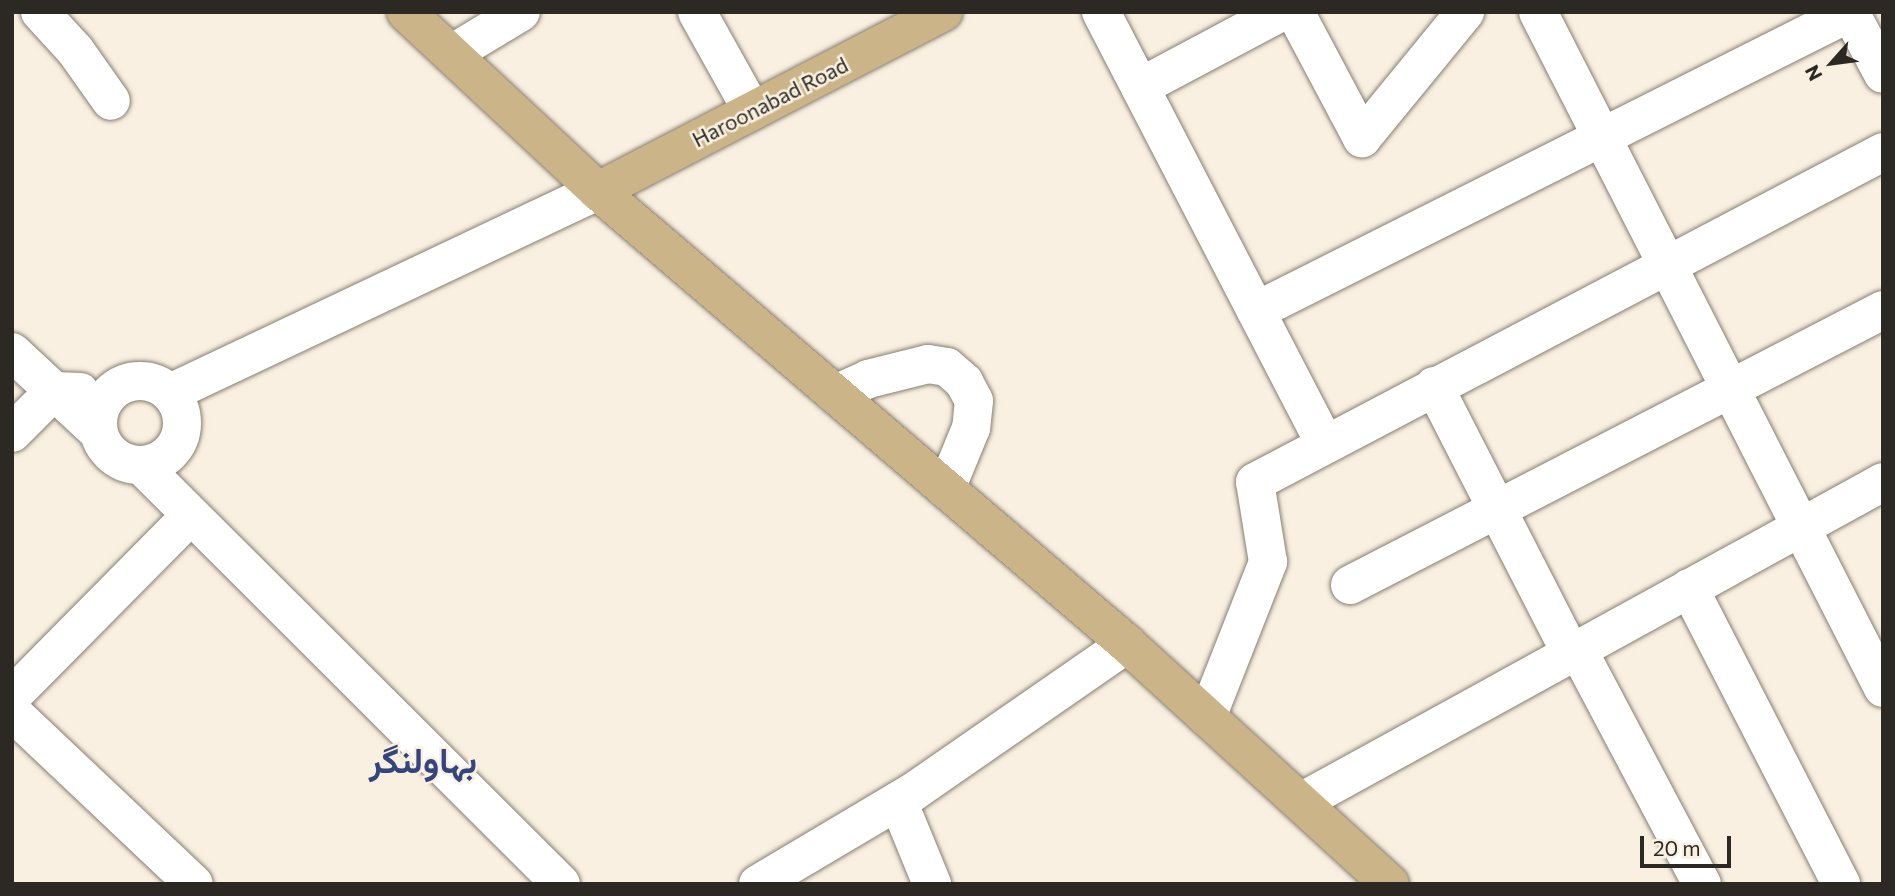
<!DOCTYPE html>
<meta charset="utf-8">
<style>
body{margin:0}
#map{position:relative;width:1895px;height:896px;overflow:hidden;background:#f9f0e1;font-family:Commissioner,Vazirmatn,sans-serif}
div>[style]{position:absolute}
.roads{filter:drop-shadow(0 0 2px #867e70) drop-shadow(0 0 2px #867e70)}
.minor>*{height:38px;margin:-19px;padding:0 19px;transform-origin:19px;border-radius:19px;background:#fff}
.minor>.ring{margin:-19px;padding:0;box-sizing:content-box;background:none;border:38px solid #fff;border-radius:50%}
.major>*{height:38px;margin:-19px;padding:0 19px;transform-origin:19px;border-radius:19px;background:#cbb588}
span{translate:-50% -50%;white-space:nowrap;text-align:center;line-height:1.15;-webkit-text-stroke:5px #f9f0e1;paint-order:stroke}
.street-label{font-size:21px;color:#2c2924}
.town-label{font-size:35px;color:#34447e;font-weight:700}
.frame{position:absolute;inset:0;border:14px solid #2c2924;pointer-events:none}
.north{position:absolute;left:1797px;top:28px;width:70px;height:70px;-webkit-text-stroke:5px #f9f0e1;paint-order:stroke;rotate:242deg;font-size:19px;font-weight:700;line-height:28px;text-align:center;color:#2c2924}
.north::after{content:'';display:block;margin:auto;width:24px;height:32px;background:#2c2924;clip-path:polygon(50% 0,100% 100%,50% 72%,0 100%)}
.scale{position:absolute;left:1640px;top:836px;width:91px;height:32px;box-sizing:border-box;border:4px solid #2c2924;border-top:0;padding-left:9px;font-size:21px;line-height:24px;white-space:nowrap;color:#2c2924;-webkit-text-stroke:5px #f9f0e1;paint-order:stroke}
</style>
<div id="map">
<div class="roads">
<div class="minor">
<i style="left:40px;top:12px;width:52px;rotate:47.4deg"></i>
<i style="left:75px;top:50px;width:62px;rotate:54.8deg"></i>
<i style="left:697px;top:12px;width:113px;rotate:60.9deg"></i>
<i style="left:1101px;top:12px;width:487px;rotate:62.6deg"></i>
<i style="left:1295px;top:12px;width:143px;rotate:62deg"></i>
<i style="left:1362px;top:138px;width:163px;rotate:-50.7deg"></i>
<i style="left:1538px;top:12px;width:759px;rotate:62.96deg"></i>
<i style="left:1850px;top:12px;width:70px;rotate:62deg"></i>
<i style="left:453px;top:53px;width:79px;rotate:-31.1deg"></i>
<i style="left:1140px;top:87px;width:160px;rotate:-28deg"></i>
<i style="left:1256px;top:311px;width:666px;rotate:-26.68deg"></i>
<i style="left:12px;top:352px;width:117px;rotate:42.9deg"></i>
<i class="ring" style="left:98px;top:381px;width:46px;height:46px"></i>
<i style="left:1434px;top:386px;width:301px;rotate:62.9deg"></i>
<i style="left:170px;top:393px;width:473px;rotate:-25.3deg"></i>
<i style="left:835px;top:394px;width:36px;rotate:-24deg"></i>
<i style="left:868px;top:379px;width:62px;rotate:-14deg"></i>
<i style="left:928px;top:364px;width:19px;rotate:9deg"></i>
<i style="left:947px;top:367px;width:23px;rotate:41deg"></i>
<i style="left:964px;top:382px;width:21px;rotate:62deg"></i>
<i style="left:974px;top:401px;width:27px;rotate:96deg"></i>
<i style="left:971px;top:428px;width:66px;rotate:112.3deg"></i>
<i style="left:12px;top:433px;width:59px;rotate:-45deg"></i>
<i style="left:54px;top:391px;width:26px;rotate:2deg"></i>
<i style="left:141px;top:465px;width:593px;rotate:44.93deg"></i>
<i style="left:1350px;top:585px;width:600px;rotate:-27.29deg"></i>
<i style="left:1689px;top:588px;width:333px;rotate:62.8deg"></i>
<i style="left:1578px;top:650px;width:265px;rotate:62.1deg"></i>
<i style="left:12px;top:696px;width:252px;rotate:-45.3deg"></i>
<i style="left:12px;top:712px;width:250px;rotate:43.4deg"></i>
<i style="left:1207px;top:717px;width:167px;rotate:-68.5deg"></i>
<i style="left:1268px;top:562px;width:81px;rotate:-99.2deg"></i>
<i style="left:1255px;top:482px;width:709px;rotate:-27.72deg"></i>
<i style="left:898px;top:801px;width:90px;rotate:67.7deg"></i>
<i style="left:1301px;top:802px;width:664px;rotate:-28.8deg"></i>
<i style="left:758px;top:884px;width:180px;rotate:-30.7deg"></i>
<i style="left:913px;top:792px;width:260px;rotate:-34.7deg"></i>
</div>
<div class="major">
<i style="left:406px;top:12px;width:262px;rotate:43deg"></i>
<i style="left:598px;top:191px;width:696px;rotate:40.57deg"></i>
<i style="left:1127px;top:644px;width:356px;rotate:42.4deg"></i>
<i style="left:598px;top:191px;width:389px;rotate:-27.4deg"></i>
</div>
</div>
<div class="street-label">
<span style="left:770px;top:102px;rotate:-27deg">Haroonabad Road</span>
</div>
<div class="town-label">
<span style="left:423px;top:759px">بہاولنگر</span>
</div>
<div class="frame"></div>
<div class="north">N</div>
<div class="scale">20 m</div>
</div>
